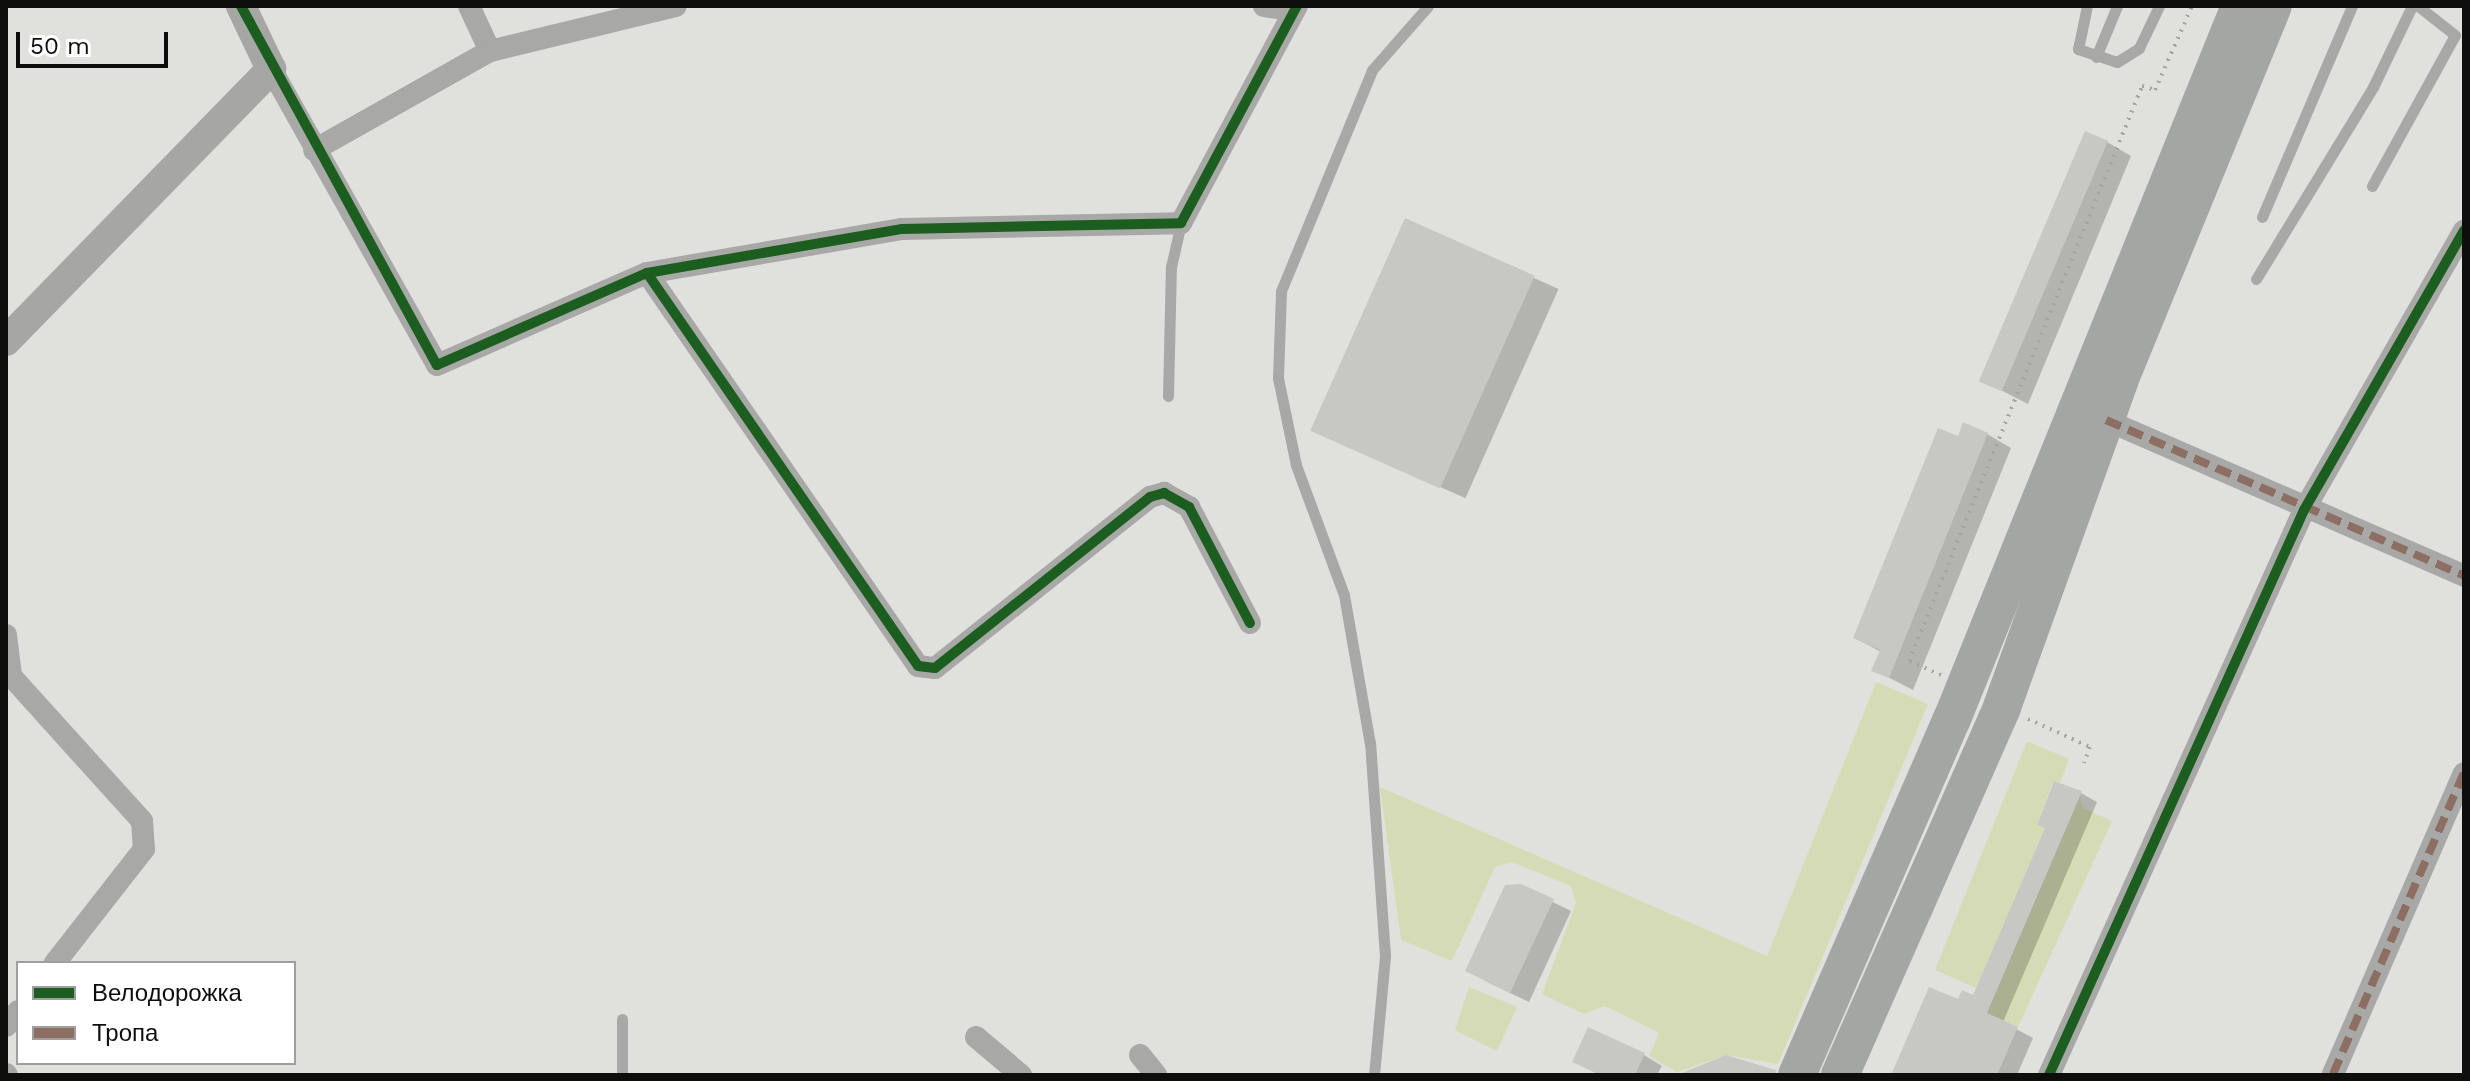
<!DOCTYPE html>
<meta charset="utf-8">
<style>
body{margin:0}
#map{position:relative;width:2470px;height:1081px;overflow:hidden;background:#e0e1dd;font-family:"Work Sans",sans-serif}
div>[style]{position:absolute}
.green>*{inset:0;background:#d5dcb5}
.shadow>*{inset:0;background:#0003;transform-origin:0 0}
.building>*{inset:0;background:#c7c8c4;transform-origin:0 0}
.path>*{height:4px;margin-top:-2px;transform-origin:0;background:repeating-linear-gradient(90deg,#a4a5a2 0 2px,transparent 0 8px)}
.lane>*{height:11px;margin:-5.5px;padding:0 5.5px;transform-origin:5.5px;border-radius:5.5px;background:#a8a8a6}
.street>*{height:22px;margin:-11px;padding:0 11px;transform-origin:11px;border-radius:11px;background:#a8a8a6}
.secondary>*{height:30px;margin:-15px;padding:0 15px;transform-origin:15px;border-radius:15px;background:#a6a7a5}
.highway>*{height:38px;margin:-19px;padding:0 19px;transform-origin:19px;border-radius:19px;background:#a4a6a3}
.quiet>*{height:8px;margin-top:-4px;transform-origin:0;background:repeating-linear-gradient(90deg,#8d6e63 0 16px,transparent 0 24px)}
.cycleway>*{height:10px;margin:-5px;padding:0 5px;transform-origin:5px;border-radius:5px;background:#1b5e20}
span{translate:-50% -50%;white-space:nowrap;text-align:center;line-height:1.15;-webkit-text-stroke:6px #fff;paint-order:stroke}
.frame{position:absolute;inset:0;border:8px solid #0e0e0c;pointer-events:none}
.legend{position:absolute;left:16px;top:961px;width:280px;height:104px;box-sizing:border-box;background:#fff;border:2px solid #9f9f9e;margin:0;padding:10px 14px;list-style:none;font-size:24px;color:#0e0e0c}
.legend li{display:flex;align-items:center;gap:16px;height:40px}
.legend b{width:40px;border:2px solid #9f9f9e}
.scale{position:absolute;left:16px;top:32px;width:152px;height:36px;box-sizing:border-box;border:4px solid #0e0e0c;border-top:0;padding-left:10px;font-size:24px;line-height:28px;white-space:nowrap;color:#0e0e0c;-webkit-text-stroke:6px #fff;paint-order:stroke}
</style>
<div id="map">
<div class="green">
<i style="clip-path:polygon(1876px 682px,1928px 704px,1778px 1064px,1726px 1055px,1677px 1072px,1649px 1056px,1659px 1033px,1605px 1006px,1584px 1014px,1542px 994px,1576px 903px,1571px 886px,1512px 862px,1495px 867px,1452px 961px,1401px 940px,1380px 787px,1767px 956px)"></i>
<i style="clip-path:polygon(2027px 741px,2069px 759px,2060px 783px,2053px 782px,2037px 824px,2045px 828px,1976px 988px,1935px 970px)"></i>
<i style="clip-path:polygon(2080px 796px,2083px 808px,2112px 821px,2018px 1027px,1987px 1013px)"></i>
<i style="clip-path:polygon(1469px 987px,1517px 1007px,1497px 1051px,1455px 1030px)"></i>
</div>
<div class="shadow">
<i style="clip-path:polygon(2107px 142px,2131px 156px,2028px 404px,1983px 381px)"></i>
<i style="left:1406px;top:221px;width:167px;height:229px;rotate:24deg"></i>
<i style="clip-path:polygon(1987px 434px,2011px 448px,1913px 690px,1874px 670px,1881px 652px,1855px 638px,1959px 439px)"></i>
<i style="clip-path:polygon(2081px 793px,2097px 802px,2003px 1022px,2033px 1038px,2017px 1075px,1893px 1075px,1959px 1002px,1974px 997px)"></i>
<i style="clip-path:polygon(1520px 886px,1571px 911px,1529px 1002px,1485px 981px)"></i>
<i style="clip-path:polygon(1644px 1055px,1662px 1066px,1657px 1075px,1600px 1075px)"></i>
</div>
<div class="building">
<i style="left:2085px;top:131px;width:25px;height:272px;rotate:23deg"></i>
<i style="left:1405px;top:218px;width:142px;height:233px;rotate:24deg"></i>
<i style="clip-path:polygon(1963px 422px,1988px 433px,1889px 678px,1871px 671px,1880px 650px,1853px 638px,1938px 428px,1958px 436px)"></i>
<i style="clip-path:polygon(2054px 781px,2082px 791px,1987px 1013px,2018px 1027px,1997px 1075px,1891px 1075px,1929px 987px,1958px 999px,1962px 990px,1973px 995px,2045px 828px,2037px 825px)"></i>
<i style="clip-path:polygon(1521px 884px,1554px 899px,1510px 993px,1465px 971px,1505px 885px)"></i>
<i style="clip-path:polygon(1588px 1027px,1645px 1053px,1635px 1075px,1600px 1075px,1572px 1062px)"></i>
<i style="clip-path:polygon(1726px 1055px,1776px 1070px,1775px 1075px,1677px 1075px)"></i>
</div>
<div class="path">
<i style="left:1941px;top:675px;width:35px;rotate:-156deg"></i>
<i style="left:1909px;top:661px;width:620px;rotate:-67.94deg"></i>
<i style="left:2142px;top:86px;width:14px;rotate:17deg"></i>
<i style="left:2155px;top:90px;width:92px;rotate:-66.2deg"></i>
<i style="left:2028px;top:719px;width:68px;rotate:24.3deg"></i>
<i style="left:2090px;top:747px;width:17px;rotate:111deg"></i>
</div>
<div class="lane">
<i style="left:2087px;top:6px;width:44px;rotate:101.8deg"></i>
<i style="left:2078px;top:49px;width:41px;rotate:18.4deg"></i>
<i style="left:2117px;top:62px;width:26px;rotate:-32deg"></i>
<i style="left:2139px;top:48px;width:47px;rotate:-64.5deg"></i>
<i style="left:2096px;top:57px;width:55px;rotate:-67.6deg"></i>
<i style="left:2372px;top:186px;width:172px;rotate:-61.2deg"></i>
<i style="left:2455px;top:35px;width:47px;rotate:-141.9deg"></i>
<i style="left:2262px;top:217px;width:229px;rotate:-66.9deg"></i>
<i style="left:2256px;top:279px;width:225px;rotate:-58.6deg"></i>
<i style="left:2373px;top:87px;width:90px;rotate:-64.3deg"></i>
<i style="left:1168px;top:396px;width:129px;rotate:-88.7deg"></i>
<i style="left:1171px;top:267px;width:45px;rotate:-77.2deg"></i>
<i style="left:622px;top:1075px;width:56px;rotate:-90deg"></i>
<i style="left:1374px;top:1075px;width:120px;rotate:-84.7deg"></i>
<i style="left:1385px;top:956px;width:213px;rotate:-94deg"></i>
<i style="left:1370px;top:744px;width:151px;rotate:-99.9deg"></i>
<i style="left:1344px;top:595px;width:139px;rotate:-110.3deg"></i>
<i style="left:1296px;top:465px;width:89px;rotate:-101.7deg"></i>
<i style="left:1278px;top:378px;width:87px;rotate:-88deg"></i>
<i style="left:1281px;top:291px;width:239px;rotate:-67.6deg"></i>
<i style="left:1372px;top:70px;width:85px;rotate:-48.8deg"></i>
</div>
<div class="street">
<i style="left:469px;top:6px;width:50px;rotate:65deg"></i>
<i style="left:1264px;top:6px;width:30px;rotate:9deg"></i>
<i style="left:271px;top:69px;width:339px;rotate:60.7deg"></i>
<i style="left:437px;top:365px;width:229px;rotate:-23.7deg"></i>
<i style="left:647px;top:273px;width:259px;rotate:-9.8deg"></i>
<i style="left:902px;top:229px;width:279px;rotate:-1.2deg"></i>
<i style="left:1181px;top:223px;width:246px;rotate:-61.9deg"></i>
<i style="left:314px;top:150px;width:202px;rotate:-29.4deg"></i>
<i style="left:490px;top:51px;width:191px;rotate:-13.6deg"></i>
<i style="left:647px;top:273px;width:477px;rotate:55.4deg"></i>
<i style="left:918px;top:666px;width:17px;rotate:7deg"></i>
<i style="left:935px;top:668px;width:275px;rotate:-38.5deg"></i>
<i style="left:1150px;top:497px;width:15px;rotate:-16deg"></i>
<i style="left:1164px;top:493px;width:29px;rotate:29deg"></i>
<i style="left:1189px;top:507px;width:131px;rotate:62.3deg"></i>
<i style="left:2106px;top:420px;width:391px;rotate:23.5deg"></i>
<i style="left:6px;top:635px;width:41px;rotate:83deg"></i>
<i style="left:11px;top:676px;width:195px;rotate:47.9deg"></i>
<i style="left:142px;top:821px;width:28px;rotate:86deg"></i>
<i style="left:144px;top:849px;width:145px;rotate:128deg"></i>
<i style="left:6px;top:1026px;width:19px;rotate:-51deg"></i>
<i style="left:976px;top:1037px;width:59px;rotate:40.2deg"></i>
<i style="left:1140px;top:1055px;width:26px;rotate:51deg"></i>
<i style="left:6px;top:1074px;width:1px;rotate:45deg"></i>
<i style="left:2333px;top:1074px;width:328px;rotate:-66.5deg"></i>
<i style="left:2049px;top:1075px;width:620px;rotate:-65.71deg"></i>
<i style="left:2304px;top:510px;width:322px;rotate:-60.2deg"></i>
</div>
<div class="secondary">
<i style="left:6px;top:341px;width:380px;rotate:-45.7deg"></i>
<i style="left:271px;top:69px;width:70px;rotate:-115.5deg"></i>
</div>
<div class="highway">
<i style="left:1797px;top:1075px;width:388px;rotate:-66.5deg"></i>
<i style="left:1952px;top:719px;width:769px;rotate:-68deg"></i>
<i style="left:1840px;top:1075px;width:402px;rotate:-66.2deg"></i>
<i style="left:2002px;top:707px;width:359px;rotate:-70.2deg"></i>
<i style="left:2124px;top:369px;width:392px;rotate:-67.7deg"></i>
</div>
<div class="quiet">
<i style="left:2106px;top:420px;width:391px;rotate:23.5deg"></i>
<i style="left:2333px;top:1074px;width:328px;rotate:-66.5deg"></i>
</div>
<div class="cycleway">
<i style="left:241px;top:6px;width:409px;rotate:61.4deg"></i>
<i style="left:437px;top:365px;width:229px;rotate:-23.7deg"></i>
<i style="left:647px;top:273px;width:259px;rotate:-9.8deg"></i>
<i style="left:902px;top:229px;width:279px;rotate:-1.2deg"></i>
<i style="left:1181px;top:223px;width:246px;rotate:-61.9deg"></i>
<i style="left:647px;top:273px;width:477px;rotate:55.4deg"></i>
<i style="left:918px;top:666px;width:17px;rotate:7deg"></i>
<i style="left:935px;top:668px;width:275px;rotate:-38.5deg"></i>
<i style="left:1150px;top:497px;width:15px;rotate:-16deg"></i>
<i style="left:1164px;top:493px;width:29px;rotate:29deg"></i>
<i style="left:1189px;top:507px;width:131px;rotate:62.3deg"></i>
<i style="left:2049px;top:1075px;width:620px;rotate:-65.71deg"></i>
<i style="left:2304px;top:510px;width:322px;rotate:-60.2deg"></i>
</div>
<div class="frame"></div>
<ul class="legend">
<li><b style="height:10px;background:#1b5e20"></b>Велодорожка</li>
<li><b style="height:10px;background:#8d6e63"></b>Тропа</li>
</ul>
<div class="scale">50 m</div>
</div>
